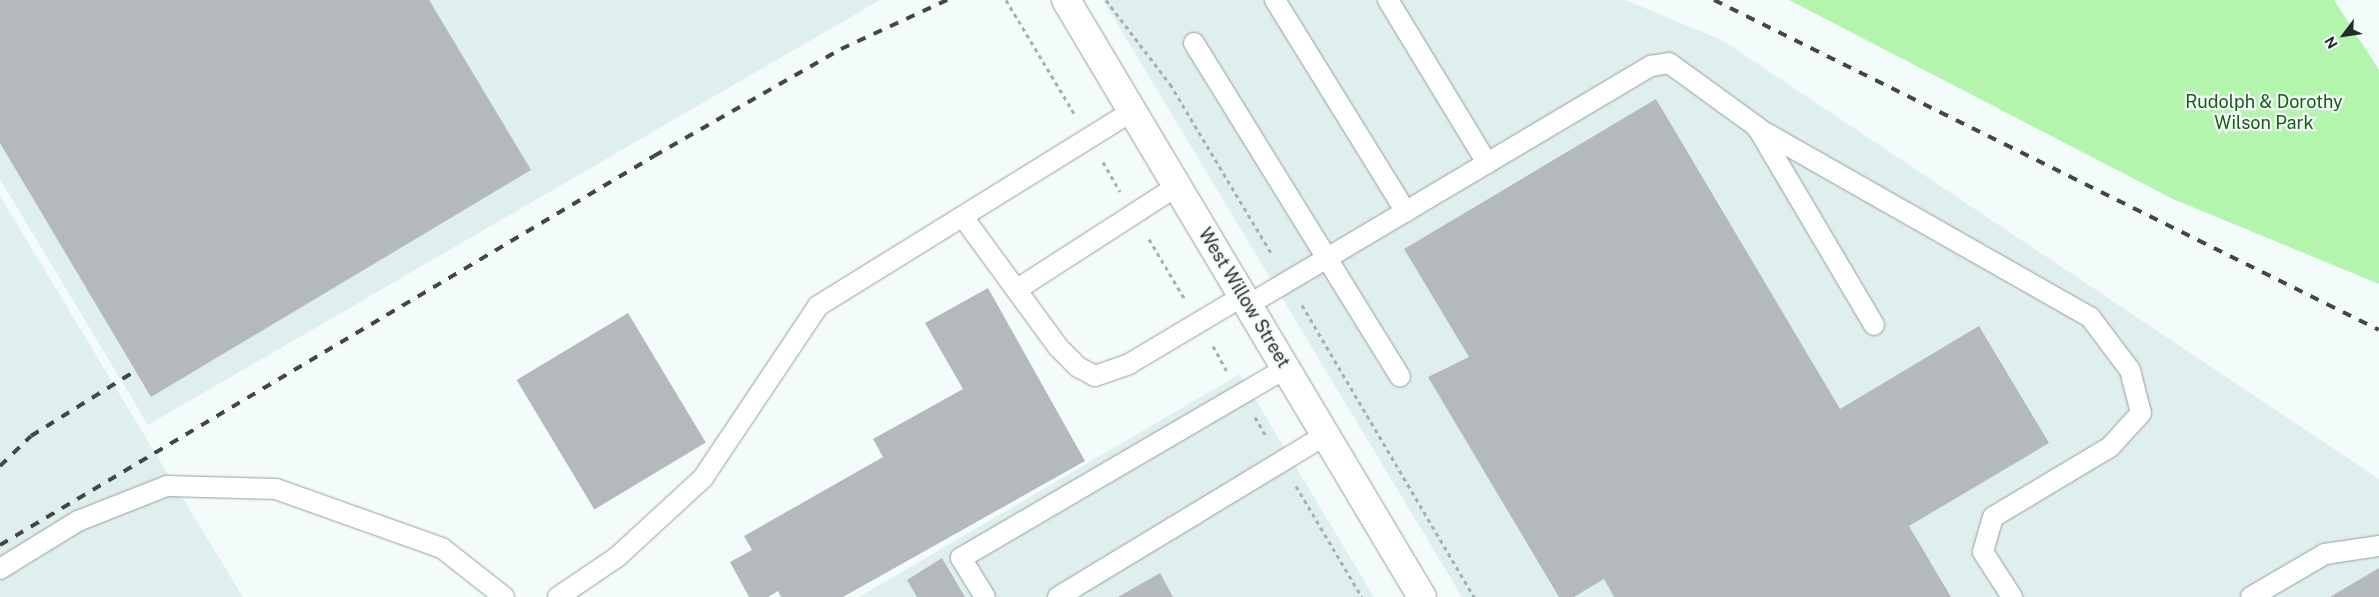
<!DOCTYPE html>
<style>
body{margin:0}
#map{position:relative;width:2379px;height:597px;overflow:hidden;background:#f4fcfb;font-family:"Public Sans",sans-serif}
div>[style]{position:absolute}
.built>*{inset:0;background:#deefee}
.green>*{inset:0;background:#b4f5ad}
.building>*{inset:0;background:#b4babc;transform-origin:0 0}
.path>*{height:3px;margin-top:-1.5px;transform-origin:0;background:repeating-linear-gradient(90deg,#a8aeae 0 4px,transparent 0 8px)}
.roads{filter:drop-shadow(0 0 1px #979d9d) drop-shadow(0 0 1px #979d9d)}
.service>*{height:20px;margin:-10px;padding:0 10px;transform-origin:10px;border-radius:10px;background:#fff}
.tertiary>*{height:28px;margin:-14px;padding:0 14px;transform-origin:14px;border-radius:14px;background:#fff}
.rail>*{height:4px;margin-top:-2px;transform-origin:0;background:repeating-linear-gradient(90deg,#434646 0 9px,transparent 0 18px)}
span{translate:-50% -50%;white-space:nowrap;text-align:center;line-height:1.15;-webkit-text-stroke:4.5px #f4fcfb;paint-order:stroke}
.park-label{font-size:18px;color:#195b13}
.street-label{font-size:18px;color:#272a2a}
.north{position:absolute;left:2319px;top:10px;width:50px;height:50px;-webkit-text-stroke:4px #f4fcfb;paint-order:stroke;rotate:239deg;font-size:14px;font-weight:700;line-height:20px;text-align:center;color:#272a2a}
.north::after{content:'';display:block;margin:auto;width:18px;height:22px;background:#272a2a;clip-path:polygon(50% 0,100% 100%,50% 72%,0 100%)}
</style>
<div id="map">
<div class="built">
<i style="clip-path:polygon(0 0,880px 0,148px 425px,0 179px)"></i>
<i style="clip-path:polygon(1103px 0,1625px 0,1722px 40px,2379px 479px,2379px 597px,1462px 597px)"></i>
<i style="clip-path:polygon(0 196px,163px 466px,243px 597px,0 597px)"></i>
<i style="clip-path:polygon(1240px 374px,1374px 597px,859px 597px)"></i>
</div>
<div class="green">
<i style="clip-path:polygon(1789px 0,2334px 0,2379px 70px,2379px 284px,2173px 199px)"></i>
</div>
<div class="building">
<i style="clip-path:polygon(0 0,429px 0,531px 170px,151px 397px,0 143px)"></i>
<i style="clip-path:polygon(1656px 99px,1840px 409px,1979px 326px,2049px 443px,1909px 526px,1951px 597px,1614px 597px,1604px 579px,1574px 597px,1559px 597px,1428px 377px,1469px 357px,1404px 249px)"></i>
<i style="clip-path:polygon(988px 288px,1085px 461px,843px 597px,781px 597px,778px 591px,768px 597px,749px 597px,730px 562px,752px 550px,744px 536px,883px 457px,873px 439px,963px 389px,925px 323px)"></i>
<i style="left:628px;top:313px;width:151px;height:130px;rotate:59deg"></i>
<i style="clip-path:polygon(942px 558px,965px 597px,917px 597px,907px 580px)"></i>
<i style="clip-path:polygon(2379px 568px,2379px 597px,2330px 597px)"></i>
<i style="clip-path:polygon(1160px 573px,1173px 597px,1118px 597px)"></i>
</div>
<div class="path">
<i style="left:1006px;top:0;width:132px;rotate:59deg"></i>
<i style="left:1106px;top:0;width:106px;rotate:52.7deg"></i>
<i style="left:1170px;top:84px;width:200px;rotate:59.1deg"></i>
<i style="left:1103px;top:162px;width:34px;rotate:60deg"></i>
<i style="left:1149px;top:239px;width:69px;rotate:59.3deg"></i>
<i style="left:1302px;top:305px;width:339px;rotate:59.5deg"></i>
<i style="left:1213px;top:346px;width:29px;rotate:61deg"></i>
<i style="left:1255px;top:417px;width:24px;rotate:60deg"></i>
<i style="left:1296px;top:486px;width:129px;rotate:59.3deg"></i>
</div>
<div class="roads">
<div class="service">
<i style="left:1275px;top:0;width:249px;rotate:58.3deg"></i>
<i style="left:1388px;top:0;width:191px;rotate:58.7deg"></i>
<i style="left:1194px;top:43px;width:392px;rotate:58.3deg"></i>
<i style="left:1757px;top:128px;width:383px;rotate:29.6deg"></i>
<i style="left:2090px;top:317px;width:66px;rotate:53deg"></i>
<i style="left:2130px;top:370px;width:44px;rotate:75.7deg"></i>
<i style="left:2141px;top:413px;width:46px;rotate:132.4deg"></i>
<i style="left:2110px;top:447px;width:136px;rotate:149.1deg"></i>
<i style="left:1993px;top:517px;width:36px;rotate:106deg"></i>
<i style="left:1983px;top:552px;width:54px;rotate:57.2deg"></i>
<i style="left:963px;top:217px;width:162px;rotate:53.8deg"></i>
<i style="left:1059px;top:348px;width:27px;rotate:45deg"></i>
<i style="left:1078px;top:367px;width:19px;rotate:28deg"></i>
<i style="left:1095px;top:376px;width:36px;rotate:-19deg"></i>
<i style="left:1129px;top:364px;width:133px;rotate:-30.8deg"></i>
<i style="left:1019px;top:288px;width:188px;rotate:-32.8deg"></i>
<i style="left:1248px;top:305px;width:469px;rotate:-30.7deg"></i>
<i style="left:1651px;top:66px;width:18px;rotate:-9deg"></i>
<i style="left:1669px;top:63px;width:109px;rotate:36deg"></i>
<i style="left:1757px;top:127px;width:230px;rotate:59.4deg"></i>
<i style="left:0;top:569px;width:92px;rotate:-31.6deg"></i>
<i style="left:78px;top:521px;width:96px;rotate:-21.5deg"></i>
<i style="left:167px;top:486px;width:109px;rotate:1.6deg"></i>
<i style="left:276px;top:489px;width:176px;rotate:19.6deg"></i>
<i style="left:442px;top:548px;width:79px;rotate:38.3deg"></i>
<i style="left:558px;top:597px;width:71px;rotate:-34.1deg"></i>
<i style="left:617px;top:557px;width:117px;rotate:-42.6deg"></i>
<i style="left:703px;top:478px;width:207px;rotate:-56.2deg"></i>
<i style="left:818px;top:306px;width:370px;rotate:-31.8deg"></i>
<i style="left:985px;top:597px;width:46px;rotate:-121.6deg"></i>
<i style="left:961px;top:558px;width:376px;rotate:-30.3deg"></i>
<i style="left:1058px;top:597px;width:313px;rotate:-31.2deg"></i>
<i style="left:2251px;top:597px;width:86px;rotate:-30.2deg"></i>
<i style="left:2325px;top:554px;width:55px;rotate:-8.4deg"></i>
</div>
<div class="tertiary">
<i style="left:1066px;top:0;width:695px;rotate:59.19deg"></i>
</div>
</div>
<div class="rail">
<i style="left:1714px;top:0;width:742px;rotate:26.39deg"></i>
<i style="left:0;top:466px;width:43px;rotate:-44.1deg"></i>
<i style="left:31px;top:436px;width:119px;rotate:-32deg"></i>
<i style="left:0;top:545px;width:761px;rotate:-30.74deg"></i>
<i style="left:654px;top:156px;width:215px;rotate:-29.8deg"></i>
<i style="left:841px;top:49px;width:117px;rotate:-24.8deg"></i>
</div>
<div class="park-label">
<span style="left:2264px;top:113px">Rudolph &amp; Dorothy<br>Wilson Park</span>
</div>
<div class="street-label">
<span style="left:1244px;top:298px;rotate:59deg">West Willow Street</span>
</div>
<div class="north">N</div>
</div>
